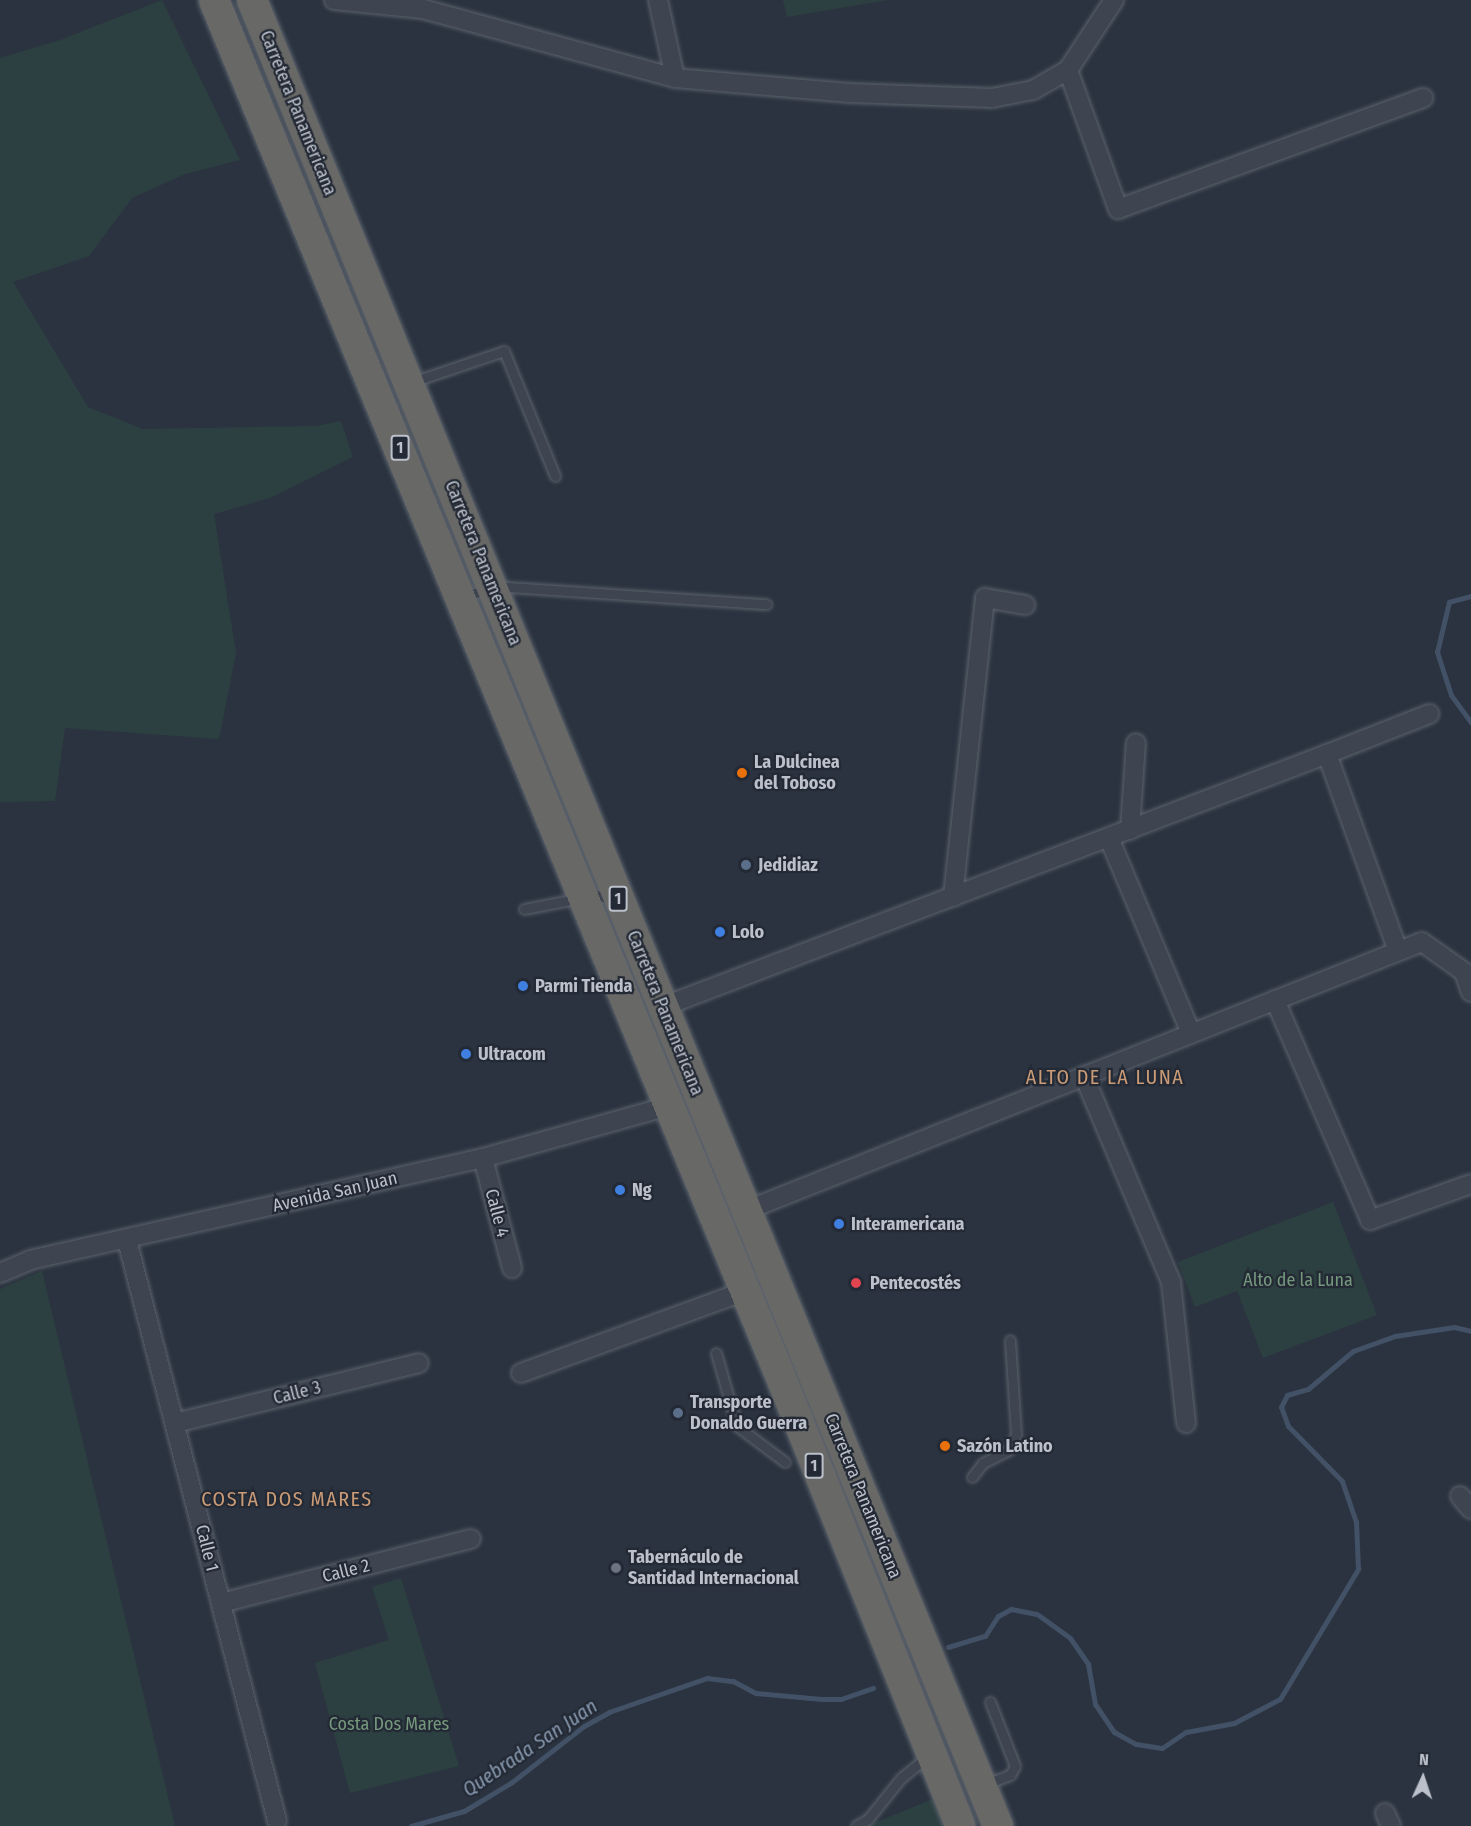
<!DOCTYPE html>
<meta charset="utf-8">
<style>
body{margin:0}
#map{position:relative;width:1471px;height:1826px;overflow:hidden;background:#2a333f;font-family:"Fira Sans Condensed",sans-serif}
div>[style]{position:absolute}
.green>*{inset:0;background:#2d4041}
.stream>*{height:5px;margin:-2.5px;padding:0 2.5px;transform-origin:2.5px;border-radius:2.5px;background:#425166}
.roads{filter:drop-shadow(0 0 2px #5c636d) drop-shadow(0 0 2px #5c636d)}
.service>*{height:9px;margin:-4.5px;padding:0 4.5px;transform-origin:4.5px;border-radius:4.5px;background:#3e4550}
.minor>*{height:18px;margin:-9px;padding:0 9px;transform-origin:9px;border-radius:9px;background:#3e4550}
.trunk>*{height:30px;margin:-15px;padding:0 15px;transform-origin:15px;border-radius:15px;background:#686866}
.dots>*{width:16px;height:16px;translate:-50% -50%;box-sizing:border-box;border:3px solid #232a35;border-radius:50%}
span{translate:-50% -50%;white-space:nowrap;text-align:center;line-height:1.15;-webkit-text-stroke:4.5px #232a35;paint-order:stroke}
.shield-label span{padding:2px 4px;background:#232a35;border:2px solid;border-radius:4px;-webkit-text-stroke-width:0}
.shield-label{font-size:16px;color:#bbc0ca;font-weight:700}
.street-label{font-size:18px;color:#bbc0ca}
.poi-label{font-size:18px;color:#bbc0ca;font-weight:700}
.left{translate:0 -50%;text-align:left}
.park-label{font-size:18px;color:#75987d}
.neighbourhood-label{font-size:20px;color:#ca9b76;letter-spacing:1.5px}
.water-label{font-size:20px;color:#8697ad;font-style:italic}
.north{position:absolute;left:1393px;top:1748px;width:60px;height:60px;-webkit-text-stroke:4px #232a35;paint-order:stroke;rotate:3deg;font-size:16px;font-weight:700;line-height:24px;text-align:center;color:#bbc0ca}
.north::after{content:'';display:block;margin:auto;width:21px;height:27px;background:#bbc0ca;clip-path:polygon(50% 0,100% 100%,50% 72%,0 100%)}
</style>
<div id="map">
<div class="green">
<i style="clip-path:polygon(162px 0,240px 160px,185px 174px,132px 198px,89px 256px,13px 282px,88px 407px,143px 429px,316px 426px,341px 421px,353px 457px,270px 498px,214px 514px,236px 653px,219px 739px,65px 728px,55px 801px,0 802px,0 58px,60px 40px)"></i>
<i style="clip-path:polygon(783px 0,888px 0,787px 17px)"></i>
<i style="clip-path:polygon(1333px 1202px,1377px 1315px,1263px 1358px,1237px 1291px,1195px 1307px,1178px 1262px)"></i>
<i style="clip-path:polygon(42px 1271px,175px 1826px,0 1826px,0 1289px)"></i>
<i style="clip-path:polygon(401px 1578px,459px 1766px,350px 1793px,315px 1663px,389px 1640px,372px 1587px)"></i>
<i style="clip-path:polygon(933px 1799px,944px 1826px,867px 1826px)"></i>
</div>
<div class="stream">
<i style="left:1471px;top:596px;width:23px;rotate:165deg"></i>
<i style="left:1449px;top:602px;width:51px;rotate:103.5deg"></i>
<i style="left:1437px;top:652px;width:45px;rotate:72deg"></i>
<i style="left:1451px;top:695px;width:34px;rotate:54deg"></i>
<i style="left:948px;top:1647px;width:39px;rotate:-17deg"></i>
<i style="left:985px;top:1636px;width:24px;rotate:-57deg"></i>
<i style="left:998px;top:1616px;width:15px;rotate:-28deg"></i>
<i style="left:1011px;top:1609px;width:26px;rotate:11deg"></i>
<i style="left:1037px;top:1614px;width:41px;rotate:36deg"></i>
<i style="left:1070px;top:1638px;width:32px;rotate:55deg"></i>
<i style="left:1088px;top:1664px;width:41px;rotate:80.1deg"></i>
<i style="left:1095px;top:1704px;width:34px;rotate:56deg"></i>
<i style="left:1114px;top:1732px;width:25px;rotate:29deg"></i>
<i style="left:1136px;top:1744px;width:26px;rotate:9deg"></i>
<i style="left:1162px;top:1748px;width:29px;rotate:-34deg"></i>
<i style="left:1186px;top:1732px;width:49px;rotate:-10.6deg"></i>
<i style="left:1234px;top:1723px;width:52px;rotate:-27.6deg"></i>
<i style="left:1280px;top:1699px;width:152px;rotate:-59deg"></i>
<i style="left:1358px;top:1569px;width:47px;rotate:-92.4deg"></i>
<i style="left:1356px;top:1522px;width:43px;rotate:-108.9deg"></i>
<i style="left:1342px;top:1481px;width:77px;rotate:-134.5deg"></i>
<i style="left:1288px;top:1426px;width:20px;rotate:-110deg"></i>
<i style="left:1281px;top:1407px;width:13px;rotate:-63deg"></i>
<i style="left:1287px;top:1395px;width:22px;rotate:-16deg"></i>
<i style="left:1308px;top:1389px;width:59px;rotate:-40.2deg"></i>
<i style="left:1353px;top:1351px;width:45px;rotate:-19.7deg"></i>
<i style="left:1395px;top:1336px;width:60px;rotate:-8.7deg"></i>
<i style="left:1454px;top:1327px;width:17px;rotate:13deg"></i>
<i style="left:411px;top:1826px;width:55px;rotate:-15.8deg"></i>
<i style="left:464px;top:1811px;width:56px;rotate:-31.1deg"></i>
<i style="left:512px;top:1782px;width:91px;rotate:-37.9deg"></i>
<i style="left:584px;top:1726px;width:29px;rotate:-29deg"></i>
<i style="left:609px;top:1712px;width:104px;rotate:-19.1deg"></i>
<i style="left:707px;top:1678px;width:26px;rotate:7deg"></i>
<i style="left:733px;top:1681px;width:26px;rotate:28deg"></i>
<i style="left:756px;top:1693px;width:66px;rotate:5.2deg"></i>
<i style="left:822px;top:1699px;width:19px"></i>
<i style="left:841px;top:1699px;width:34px;rotate:-19deg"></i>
</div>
<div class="roads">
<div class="service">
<i style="left:412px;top:382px;width:97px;rotate:-18.6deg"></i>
<i style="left:504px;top:351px;width:135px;rotate:67.8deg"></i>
<i style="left:465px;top:597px;width:30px;rotate:-21deg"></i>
<i style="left:493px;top:586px;width:274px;rotate:3.8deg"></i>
<i style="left:524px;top:909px;width:73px;rotate:-11deg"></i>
<i style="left:596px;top:895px;width:16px;rotate:15deg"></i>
<i style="left:716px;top:1353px;width:76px;rotate:74deg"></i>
<i style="left:737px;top:1426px;width:60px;rotate:36.9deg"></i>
<i style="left:972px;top:1477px;width:18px;rotate:-52deg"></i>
<i style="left:983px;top:1463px;width:30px;rotate:-27deg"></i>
<i style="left:1010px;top:1449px;width:16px;rotate:-68deg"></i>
<i style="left:1016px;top:1434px;width:94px;rotate:-93.7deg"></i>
<i style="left:986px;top:1784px;width:26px;rotate:-21deg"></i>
<i style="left:1010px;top:1775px;width:10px;rotate:-61deg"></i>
<i style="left:1015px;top:1766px;width:69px;rotate:-111.3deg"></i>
<i style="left:856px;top:1826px;width:14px;rotate:-30deg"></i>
<i style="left:868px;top:1819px;width:53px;rotate:-51.2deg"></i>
<i style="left:901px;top:1778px;width:35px;rotate:-39deg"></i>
</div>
<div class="minor">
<i style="left:334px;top:0;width:89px;rotate:5.8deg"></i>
<i style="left:423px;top:9px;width:261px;rotate:15.3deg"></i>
<i style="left:675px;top:78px;width:175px;rotate:4.9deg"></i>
<i style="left:849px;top:93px;width:143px;rotate:2deg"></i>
<i style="left:992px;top:98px;width:42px;rotate:-11deg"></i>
<i style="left:1033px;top:90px;width:40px;rotate:-29.7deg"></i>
<i style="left:1068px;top:70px;width:84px;rotate:-56.7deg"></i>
<i style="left:658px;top:0;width:80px;rotate:77.7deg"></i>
<i style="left:1068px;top:70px;width:148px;rotate:70.2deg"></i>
<i style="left:1118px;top:209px;width:325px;rotate:-20deg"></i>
<i style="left:1327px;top:754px;width:110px;rotate:-21.4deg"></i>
<i style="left:1130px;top:830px;width:87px;rotate:-86.1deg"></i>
<i style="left:1109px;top:838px;width:212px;rotate:67.2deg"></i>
<i style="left:953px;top:897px;width:301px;rotate:-83.9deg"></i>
<i style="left:985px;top:598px;width:41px;rotate:9.9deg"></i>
<i style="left:1275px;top:1000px;width:240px;rotate:66.6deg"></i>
<i style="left:1370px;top:1220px;width:107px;rotate:-19.6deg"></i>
<i style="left:662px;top:1007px;width:712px;rotate:-20.83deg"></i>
<i style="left:1327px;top:754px;width:209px;rotate:70.2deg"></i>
<i style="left:1084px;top:1076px;width:224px;rotate:67.1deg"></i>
<i style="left:1171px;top:1282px;width:142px;rotate:83.9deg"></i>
<i style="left:483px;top:1158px;width:114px;rotate:75.2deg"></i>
<i style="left:745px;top:1211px;width:728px;rotate:-21.67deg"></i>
<i style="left:1422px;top:942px;width:52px;rotate:35.5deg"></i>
<i style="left:1464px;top:972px;width:21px;rotate:71deg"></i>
<i style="left:127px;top:1240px;width:600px;rotate:75.52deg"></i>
<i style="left:0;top:1273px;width:33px;rotate:-23deg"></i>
<i style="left:30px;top:1260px;width:464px;rotate:-12.7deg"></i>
<i style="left:483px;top:1158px;width:193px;rotate:-15.6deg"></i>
<i style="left:521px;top:1373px;width:239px;rotate:-20.1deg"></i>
<i style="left:175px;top:1423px;width:251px;rotate:-13.8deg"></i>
<i style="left:1460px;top:1496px;width:17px;rotate:50deg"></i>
<i style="left:221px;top:1603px;width:258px;rotate:-14.4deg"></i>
<i style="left:1385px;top:1813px;width:14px;rotate:65deg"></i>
</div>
<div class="trunk">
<i style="left:214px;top:0;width:1492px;rotate:67.63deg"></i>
<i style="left:782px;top:1380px;width:480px;rotate:68.2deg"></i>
<i style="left:252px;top:0;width:1973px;rotate:67.78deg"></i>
</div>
</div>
<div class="dots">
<i style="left:742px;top:773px;background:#e8710a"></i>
<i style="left:746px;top:865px;background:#5c6f8a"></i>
<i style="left:720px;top:932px;background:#3f7fe0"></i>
<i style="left:523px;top:986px;background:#3f7fe0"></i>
<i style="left:466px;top:1054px;background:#3f7fe0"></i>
<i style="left:620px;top:1190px;background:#3f7fe0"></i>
<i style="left:839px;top:1224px;background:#3f7fe0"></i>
<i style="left:856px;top:1283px;background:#e0444e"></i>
<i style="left:678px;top:1413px;background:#5c6f8a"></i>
<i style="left:945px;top:1446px;background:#e8710a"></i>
<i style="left:616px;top:1568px;background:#6b7280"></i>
</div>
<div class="shield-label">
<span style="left:400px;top:448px">1</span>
<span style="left:618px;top:899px">1</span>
<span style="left:814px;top:1466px">1</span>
</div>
<div class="street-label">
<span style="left:298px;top:113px;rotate:68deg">Carretera Panamericana</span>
<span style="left:483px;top:563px;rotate:68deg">Carretera Panamericana</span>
<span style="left:665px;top:1013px;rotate:68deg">Carretera Panamericana</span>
<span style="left:335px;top:1192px;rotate:-13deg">Avenida San Juan</span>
<span style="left:497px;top:1213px;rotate:75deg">Calle 4</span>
<span style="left:297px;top:1393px;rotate:-14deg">Calle 3</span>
<span style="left:863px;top:1496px;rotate:68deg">Carretera Panamericana</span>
<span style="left:207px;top:1548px;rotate:76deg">Calle 1</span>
<span style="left:346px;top:1571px;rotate:-14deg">Calle 2</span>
</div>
<div class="poi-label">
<span class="left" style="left:754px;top:773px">La Dulcinea<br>del Toboso</span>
<span class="left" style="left:758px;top:865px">Jedidiaz</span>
<span class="left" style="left:732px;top:932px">Lolo</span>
<span class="left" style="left:535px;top:986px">Parmi Tienda</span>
<span class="left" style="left:478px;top:1054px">Ultracom</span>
<span class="left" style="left:632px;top:1190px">Ng</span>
<span class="left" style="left:851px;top:1224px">Interamericana</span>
<span class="left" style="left:870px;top:1283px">Pentecostés</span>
<span class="left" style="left:690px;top:1413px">Transporte<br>Donaldo Guerra</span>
<span class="left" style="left:957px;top:1446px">Sazón Latino</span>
<span class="left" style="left:628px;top:1568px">Tabernáculo de<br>Santidad Internacional</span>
</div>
<div class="park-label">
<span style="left:1298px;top:1280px">Alto de la Luna</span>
<span style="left:389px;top:1724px">Costa Dos Mares</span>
</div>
<div class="neighbourhood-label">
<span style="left:1105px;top:1077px">ALTO DE LA LUNA</span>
<span style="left:287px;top:1499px">COSTA DOS MARES</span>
</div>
<div class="water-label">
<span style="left:530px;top:1748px;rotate:-34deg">Quebrada San Juan</span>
</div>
<div class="north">N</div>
</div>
